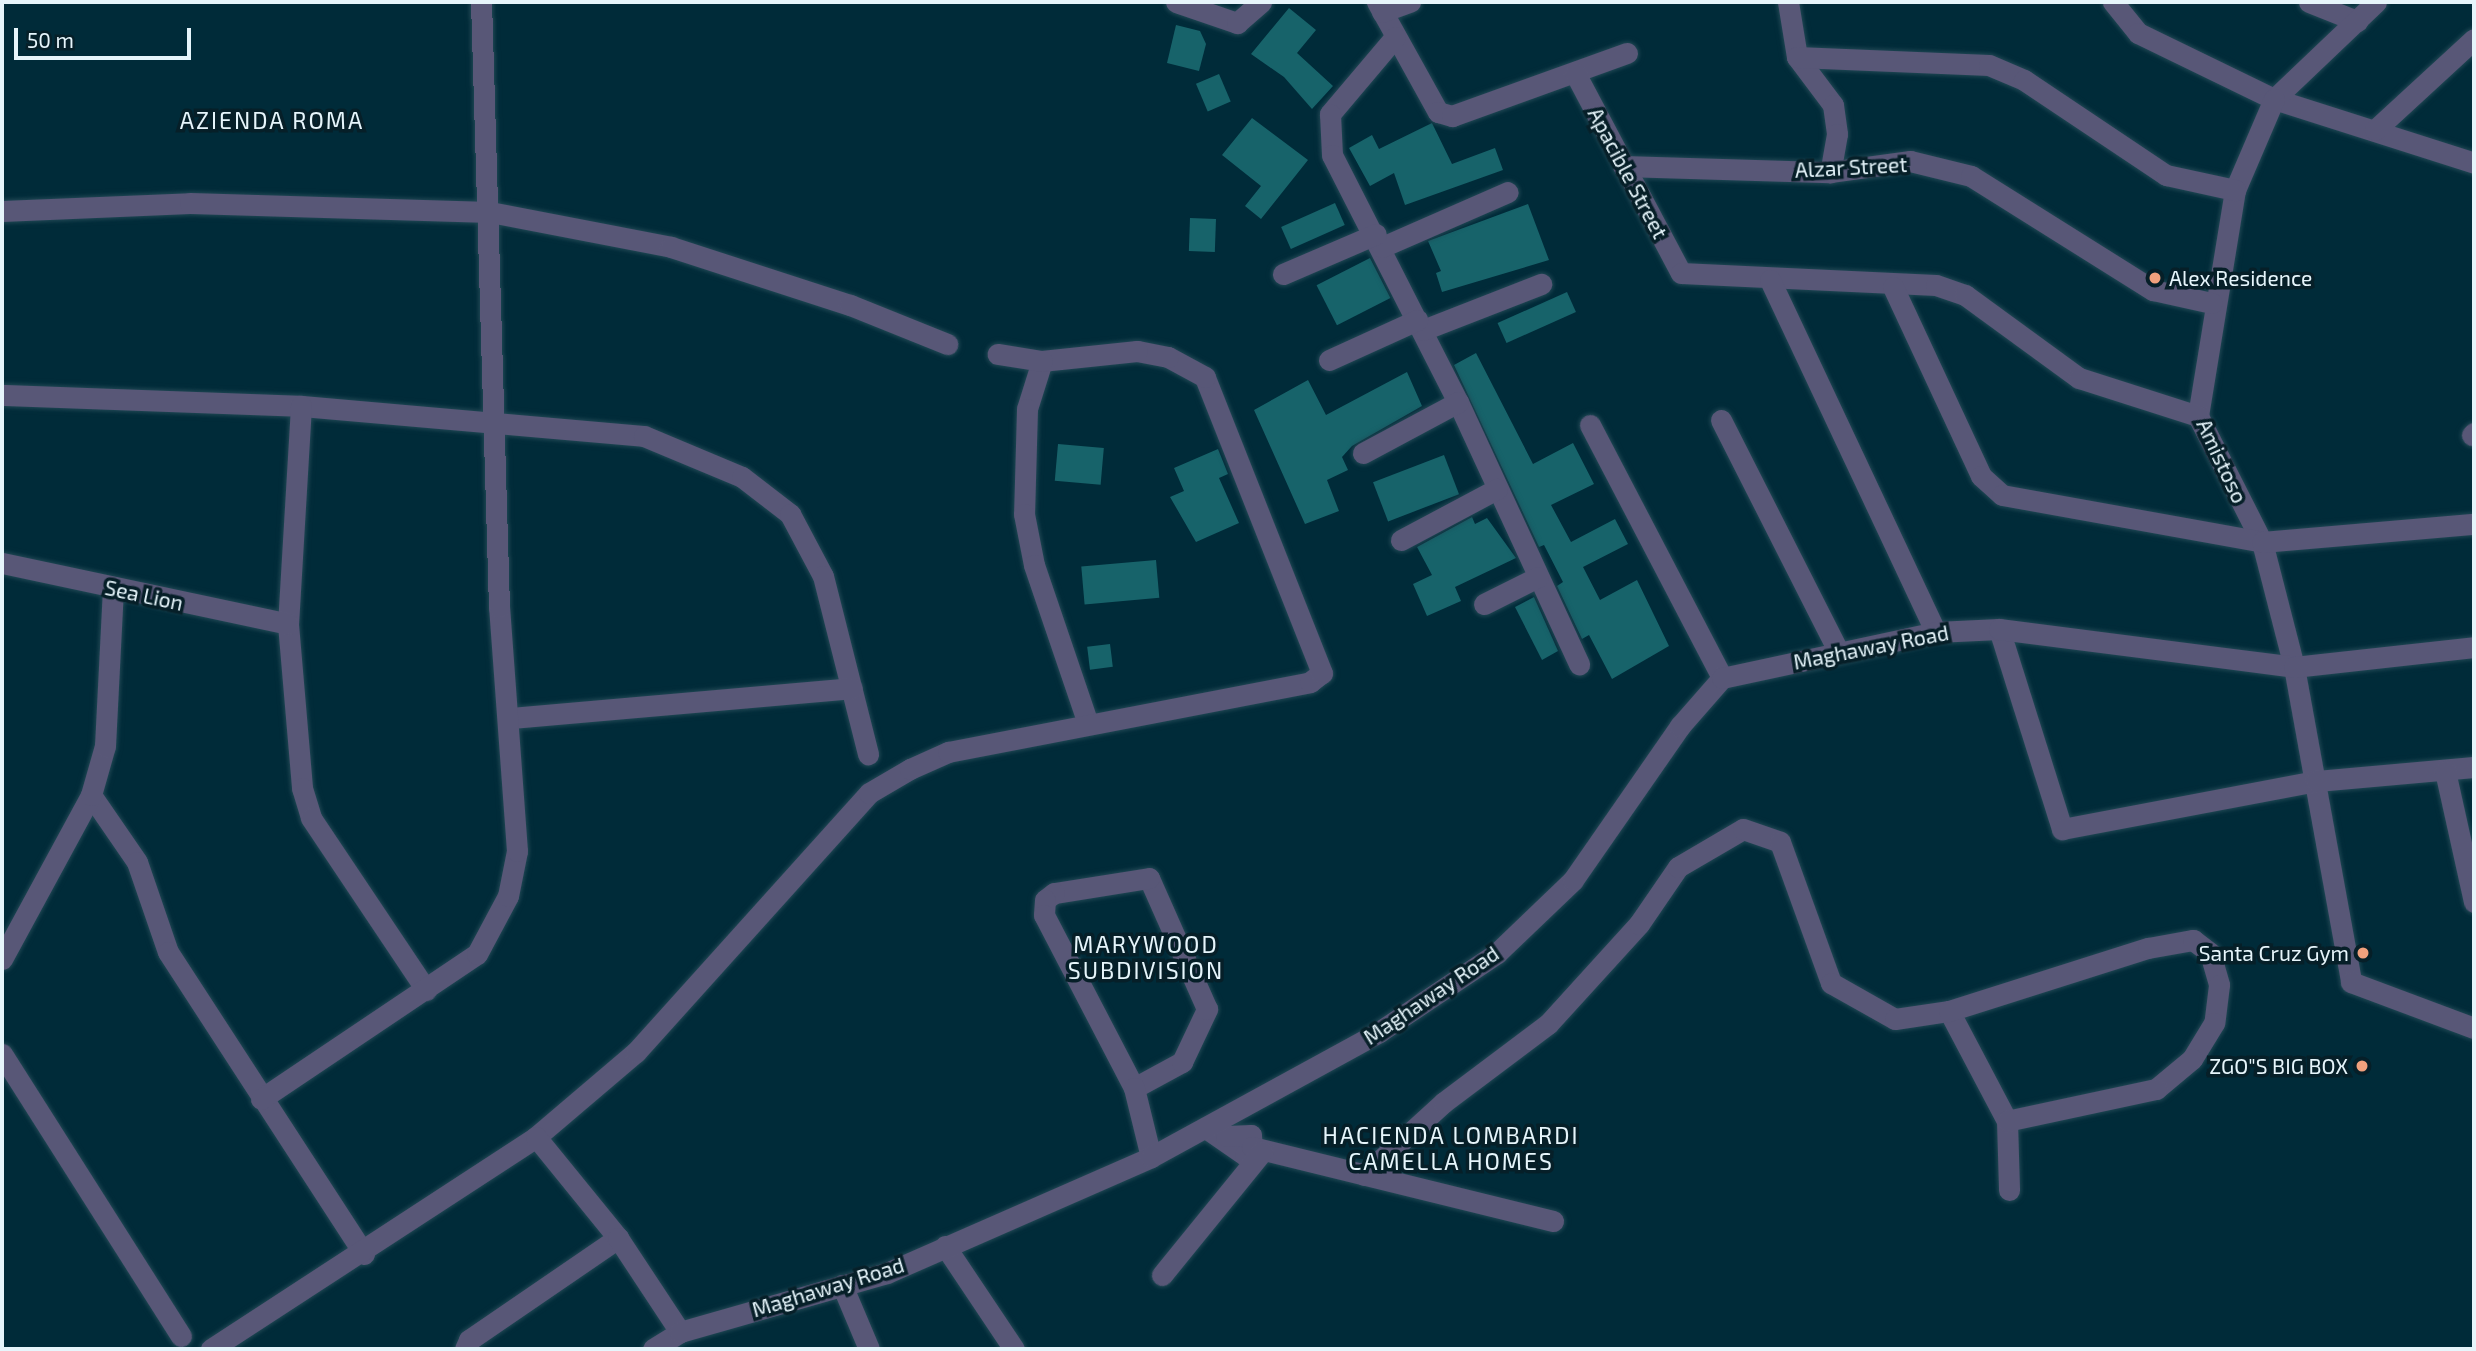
<!DOCTYPE html>
<style>
body{margin:0}
#map{position:relative;width:2476px;height:1351px;overflow:hidden;background:#002b39;font-family:"Exo 2",sans-serif}
div>[style]{position:absolute}
.building>*{inset:0;background:#17636a;transform-origin:0 0}
.roads{filter:drop-shadow(0 0 2px #204754) drop-shadow(0 0 2px #204754)}
.minor>*{height:21px;margin:-10.5px;padding:0 10.5px;transform-origin:10.5px;border-radius:10.5px;background:#585777}
.tertiary>*{height:21px;margin:-10.5px;padding:0 10.5px;transform-origin:10.5px;border-radius:10.5px;background:#585777}
.dots>*{width:19px;height:19px;translate:-50% -50%;box-sizing:border-box;border:4px solid #061f28;border-radius:50%}
span{translate:-50% -50%;white-space:nowrap;text-align:center;line-height:1.15;-webkit-text-stroke:7px #061f28;paint-order:stroke}
.street-label{font-size:21px;color:#e6f5fb}
.poi-label{font-size:21px;color:#e6f5fb}
.left{translate:0 -50%;text-align:left}
.right{translate:-100% -50%;text-align:right}
.neighbourhood-label{font-size:23px;color:#e6f5fb;letter-spacing:2px}
.frame{position:absolute;inset:0;border:4px solid #e6f5fb;pointer-events:none}
.scale{position:absolute;left:14px;top:28px;width:177px;height:32px;box-sizing:border-box;border:4px solid #e6f5fb;border-top:0;padding-left:9px;font-size:21px;line-height:24px;white-space:nowrap;color:#e6f5fb;-webkit-text-stroke:5px #061f28;paint-order:stroke}
</style>
<div id="map">
<div class="building">
<i style="clip-path:polygon(1289px 8px,1316px 30px,1297px 53px,1333px 86px,1312px 109px,1284px 77px,1251px 54px)"></i>
<i style="clip-path:polygon(1176px 25px,1200px 31px,1206px 44px,1199px 71px,1167px 63px)"></i>
<i style="left:1219px;top:74px;width:30px;height:25px;rotate:67deg"></i>
<i style="clip-path:polygon(1252px 118px,1308px 160px,1261px 219px,1245px 206px,1261px 186px,1222px 155px)"></i>
<i style="clip-path:polygon(1432px 123px,1452px 164px,1495px 148px,1503px 170px,1405px 205px,1394px 173px,1370px 186px,1349px 148px,1372px 135px,1379px 149px)"></i>
<i style="left:1335px;top:203px;width:24px;height:59px;rotate:66deg"></i>
<i style="clip-path:polygon(1528px 204px,1549px 260px,1442px 292px,1436px 273px,1441px 271px,1428px 241px)"></i>
<i style="left:1190px;top:218px;width:26px;height:33px;rotate:2deg"></i>
<i style="left:1370px;top:258px;width:45px;height:60px;rotate:63deg"></i>
<i style="left:1567px;top:292px;width:22px;height:76px;rotate:66deg"></i>
<i style="clip-path:polygon(1476px 353px,1533px 464px,1573px 443px,1594px 484px,1551px 505px,1571px 542px,1615px 519px,1628px 544px,1583px 567px,1600px 600px,1637px 580px,1669px 646px,1612px 679px,1589px 635px,1582px 639px,1557px 586px,1563px 582px,1544px 545px,1539px 547px,1454px 365px)"></i>
<i style="clip-path:polygon(1407px 372px,1422px 406px,1352px 446px,1342px 457px,1348px 470px,1327px 480px,1339px 511px,1305px 524px,1254px 410px,1308px 380px,1326px 415px)"></i>
<i style="left:1058px;top:444px;width:46px;height:37px;rotate:5deg"></i>
<i style="clip-path:polygon(1218px 449px,1228px 474px,1219px 478px,1239px 523px,1196px 542px,1170px 497px,1184px 491px,1174px 468px)"></i>
<i style="left:1444px;top:455px;width:42px;height:76px;rotate:69deg"></i>
<i style="clip-path:polygon(1472px 517px,1475px 524px,1487px 518px,1516px 558px,1455px 587px,1461px 601px,1427px 616px,1413px 584px,1432px 575px,1417px 547px)"></i>
<i style="left:1156px;top:560px;width:38px;height:75px;rotate:85deg"></i>
<i style="clip-path:polygon(1534px 597px,1558px 651px,1542px 660px,1515px 607px)"></i>
<i style="left:1110px;top:644px;width:23px;height:23px;rotate:83deg"></i>
</div>
<div class="roads">
<div class="minor">
<i style="left:1176px;top:2px;width:65px;rotate:19deg"></i>
<i style="left:1237px;top:23px;width:32px;rotate:-41deg"></i>
<i style="left:1377px;top:2px;width:126px;rotate:61deg"></i>
<i style="left:1438px;top:112px;width:15px;rotate:16deg"></i>
<i style="left:1452px;top:116px;width:186px;rotate:-19.8deg"></i>
<i style="left:1788px;top:2px;width:56px;rotate:80.7deg"></i>
<i style="left:1797px;top:57px;width:60px;rotate:53.1deg"></i>
<i style="left:1833px;top:105px;width:29px;rotate:82deg"></i>
<i style="left:1837px;top:134px;width:39px;rotate:100deg"></i>
<i style="left:2113px;top:2px;width:40px;rotate:51deg"></i>
<i style="left:2138px;top:33px;width:151px;rotate:25.9deg"></i>
<i style="left:2274px;top:99px;width:210px;rotate:17.7deg"></i>
<i style="left:2309px;top:2px;width:52px;rotate:21.6deg"></i>
<i style="left:2376px;top:2px;width:141px;rotate:136.4deg"></i>
<i style="left:2274px;top:99px;width:99px;rotate:113.2deg"></i>
<i style="left:2235px;top:190px;width:229px;rotate:99.3deg"></i>
<i style="left:2198px;top:416px;width:141px;rotate:63.1deg"></i>
<i style="left:2262px;top:542px;width:129px;rotate:75.6deg"></i>
<i style="left:2294px;top:667px;width:320px;rotate:79.7deg"></i>
<i style="left:2351px;top:982px;width:131px;rotate:20.5deg"></i>
<i style="left:1382px;top:12px;width:30px;rotate:-20deg"></i>
<i style="left:1395px;top:37px;width:101px;rotate:130.2deg"></i>
<i style="left:1330px;top:114px;width:41px;rotate:87.2deg"></i>
<i style="left:1332px;top:155px;width:277px;rotate:63deg"></i>
<i style="left:1458px;top:402px;width:289px;rotate:65.2deg"></i>
<i style="left:1797px;top:57px;width:192px;rotate:2.4deg"></i>
<i style="left:1989px;top:65px;width:38px;rotate:23deg"></i>
<i style="left:2024px;top:80px;width:171px;rotate:33.8deg"></i>
<i style="left:2166px;top:175px;width:71px;rotate:12.3deg"></i>
<i style="left:1575px;top:73px;width:226px;rotate:62.1deg"></i>
<i style="left:1681px;top:273px;width:255px;rotate:2.7deg"></i>
<i style="left:1936px;top:285px;width:31px;rotate:19deg"></i>
<i style="left:1965px;top:295px;width:141px;rotate:36.1deg"></i>
<i style="left:2079px;top:378px;width:125px;rotate:17.7deg"></i>
<i style="left:2375px;top:130px;width:134px;rotate:-42.6deg"></i>
<i style="left:1623px;top:166px;width:207px;rotate:1.7deg"></i>
<i style="left:1830px;top:172px;width:81px;rotate:-7.8deg"></i>
<i style="left:1910px;top:161px;width:63px;rotate:13.8deg"></i>
<i style="left:1971px;top:176px;width:215px;rotate:32.1deg"></i>
<i style="left:2153px;top:290px;width:60px;rotate:12.4deg"></i>
<i style="left:2px;top:211px;width:188px;rotate:-2.4deg"></i>
<i style="left:190px;top:203px;width:300px;rotate:1.7deg"></i>
<i style="left:490px;top:212px;width:184px;rotate:10.9deg"></i>
<i style="left:671px;top:247px;width:188px;rotate:18deg"></i>
<i style="left:850px;top:305px;width:105px;rotate:21.9deg"></i>
<i style="left:1382px;top:247px;width:137px;rotate:-23.6deg"></i>
<i style="left:1283px;top:274px;width:101px;rotate:-23.3deg"></i>
<i style="left:1770px;top:280px;width:389px;rotate:64.8deg"></i>
<i style="left:1893px;top:287px;width:208px;rotate:65deg"></i>
<i style="left:1981px;top:476px;width:28px;rotate:42deg"></i>
<i style="left:2002px;top:495px;width:264px;rotate:10.2deg"></i>
<i style="left:2262px;top:542px;width:213px;rotate:-4.9deg"></i>
<i style="left:1423px;top:330px;width:127px;rotate:-21.3deg"></i>
<i style="left:1329px;top:360px;width:97px;rotate:-24.4deg"></i>
<i style="left:1042px;top:361px;width:50px;rotate:107.4deg"></i>
<i style="left:1027px;top:409px;width:105px;rotate:91.6deg"></i>
<i style="left:1024px;top:514px;width:52px;rotate:78.9deg"></i>
<i style="left:1034px;top:565px;width:168px;rotate:71.2deg"></i>
<i style="left:2px;top:395px;width:299px;rotate:2.1deg"></i>
<i style="left:301px;top:406px;width:344px;rotate:5deg"></i>
<i style="left:644px;top:436px;width:106px;rotate:22.7deg"></i>
<i style="left:742px;top:477px;width:61px;rotate:37.6deg"></i>
<i style="left:790px;top:514px;width:70px;rotate:62deg"></i>
<i style="left:823px;top:576px;width:184px;rotate:75.8deg"></i>
<i style="left:301px;top:406px;width:218px;rotate:93.4deg"></i>
<i style="left:288px;top:624px;width:165px;rotate:85.1deg"></i>
<i style="left:302px;top:788px;width:31px;rotate:73deg"></i>
<i style="left:311px;top:818px;width:207px;rotate:56.2deg"></i>
<i style="left:1721px;top:420px;width:259px;rotate:63.1deg"></i>
<i style="left:1590px;top:425px;width:285px;rotate:62.4deg"></i>
<i style="left:2472px;top:435px;width:3px;rotate:-45deg"></i>
<i style="left:1363px;top:453px;width:108px;rotate:-28.2deg"></i>
<i style="left:1401px;top:540px;width:109px;rotate:-28deg"></i>
<i style="left:2px;top:563px;width:292px;rotate:12deg"></i>
<i style="left:1484px;top:604px;width:60px;rotate:-26.6deg"></i>
<i style="left:1999px;top:629px;width:210px;rotate:72.5deg"></i>
<i style="left:2062px;top:829px;width:258px;rotate:-10.7deg"></i>
<i style="left:2316px;top:781px;width:159px;rotate:-5.1deg"></i>
<i style="left:510px;top:718px;width:343px;rotate:-5deg"></i>
<i style="left:2445px;top:771px;width:134px;rotate:77.5deg"></i>
<i style="left:91px;top:795px;width:81px;rotate:55.5deg"></i>
<i style="left:137px;top:862px;width:95px;rotate:71deg"></i>
<i style="left:168px;top:952px;width:360px;rotate:57deg"></i>
<i style="left:2px;top:959px;width:187px;rotate:-61.5deg"></i>
<i style="left:91px;top:795px;width:51px;rotate:-74.1deg"></i>
<i style="left:105px;top:746px;width:157px;rotate:-87.1deg"></i>
<i style="left:1949px;top:1011px;width:124px;rotate:62.2deg"></i>
<i style="left:2007px;top:1121px;width:69px;rotate:88.3deg"></i>
<i style="left:2px;top:1054px;width:334px;rotate:57.6deg"></i>
<i style="left:1134px;top:1088px;width:55px;rotate:-28.4deg"></i>
<i style="left:1182px;top:1062px;width:59px;rotate:-64.7deg"></i>
<i style="left:1207px;top:1009px;width:143px;rotate:-113.9deg"></i>
<i style="left:1149px;top:878px;width:96px;rotate:171deg"></i>
<i style="left:1054px;top:893px;width:11px;rotate:142deg"></i>
<i style="left:1045px;top:900px;width:15px;rotate:94deg"></i>
<i style="left:1044px;top:915px;width:195px;rotate:62.5deg"></i>
<i style="left:1134px;top:1088px;width:71px;rotate:76.2deg"></i>
<i style="left:261px;top:1099px;width:260px;rotate:-33.9deg"></i>
<i style="left:477px;top:954px;width:66px;rotate:-61.9deg"></i>
<i style="left:508px;top:896px;width:46px;rotate:-78.7deg"></i>
<i style="left:517px;top:851px;width:245px;rotate:-94.2deg"></i>
<i style="left:499px;top:607px;width:605px;rotate:-91.7deg"></i>
<i style="left:1206px;top:1128px;width:47px;rotate:34.7deg"></i>
<i style="left:1245px;top:1155px;width:11px;rotate:-49deg"></i>
<i style="left:1252px;top:1147px;width:12px;rotate:-95deg"></i>
<i style="left:1251px;top:1135px;width:25px;rotate:178deg"></i>
<i style="left:536px;top:1137px;width:131px;rotate:-40.4deg"></i>
<i style="left:636px;top:1052px;width:348px;rotate:-48deg"></i>
<i style="left:869px;top:793px;width:48px;rotate:-30.3deg"></i>
<i style="left:910px;top:769px;width:42px;rotate:-24.1deg"></i>
<i style="left:948px;top:752px;width:369px;rotate:-10.9deg"></i>
<i style="left:1310px;top:682px;width:15px;rotate:-37deg"></i>
<i style="left:1322px;top:673px;width:318px;rotate:-111.6deg"></i>
<i style="left:1205px;top:377px;width:42px;rotate:-151.6deg"></i>
<i style="left:1168px;top:357px;width:32px;rotate:-169deg"></i>
<i style="left:1137px;top:351px;width:96px;rotate:174deg"></i>
<i style="left:1042px;top:361px;width:45px;rotate:-171deg"></i>
<i style="left:1252px;top:1147px;width:310px;rotate:13.8deg"></i>
<i style="left:1364px;top:1175px;width:108px;rotate:-42.4deg"></i>
<i style="left:1444px;top:1102px;width:130px;rotate:-36.9deg"></i>
<i style="left:1548px;top:1024px;width:135px;rotate:-47.7deg"></i>
<i style="left:1639px;top:924px;width:69px;rotate:-55.6deg"></i>
<i style="left:1678px;top:867px;width:75px;rotate:-30.3deg"></i>
<i style="left:1743px;top:829px;width:39px;rotate:19deg"></i>
<i style="left:1780px;top:842px;width:150px;rotate:70.1deg"></i>
<i style="left:1831px;top:983px;width:73px;rotate:29.4deg"></i>
<i style="left:1895px;top:1019px;width:55px;rotate:-8.4deg"></i>
<i style="left:1949px;top:1011px;width:209px;rotate:-17.6deg"></i>
<i style="left:2148px;top:948px;width:46px;rotate:-10.1deg"></i>
<i style="left:2193px;top:940px;width:21px;rotate:37deg"></i>
<i style="left:2210px;top:953px;width:33px;rotate:74deg"></i>
<i style="left:2219px;top:985px;width:38px;rotate:97deg"></i>
<i style="left:2214px;top:1023px;width:42px;rotate:121.4deg"></i>
<i style="left:2192px;top:1059px;width:47px;rotate:140.2deg"></i>
<i style="left:2156px;top:1089px;width:152px;rotate:167.9deg"></i>
<i style="left:945px;top:1246px;width:124px;rotate:56.2deg"></i>
<i style="left:1162px;top:1275px;width:159px;rotate:-50.9deg"></i>
<i style="left:842px;top:1285px;width:69px;rotate:67.1deg"></i>
<i style="left:465px;top:1349px;width:10px;rotate:-66deg"></i>
<i style="left:469px;top:1340px;width:181px;rotate:-34.4deg"></i>
<i style="left:653px;top:1349px;width:32px;rotate:-32deg"></i>
</div>
<div class="tertiary">
<i style="left:211px;top:1349px;width:388px;rotate:-33.1deg"></i>
<i style="left:536px;top:1137px;width:130px;rotate:50.9deg"></i>
<i style="left:618px;top:1238px;width:113px;rotate:56.6deg"></i>
<i style="left:680px;top:1332px;width:215px;rotate:-15.9deg"></i>
<i style="left:887px;top:1273px;width:288px;rotate:-23.7deg"></i>
<i style="left:1151px;top:1157px;width:260px;rotate:-28.7deg"></i>
<i style="left:1379px;top:1032px;width:142px;rotate:-33.8deg"></i>
<i style="left:1497px;top:953px;width:105px;rotate:-43.8deg"></i>
<i style="left:1573px;top:880px;width:188px;rotate:-55.2deg"></i>
<i style="left:1680px;top:726px;width:64px;rotate:-48.8deg"></i>
<i style="left:1722px;top:678px;width:219px;rotate:-12.1deg"></i>
<i style="left:1936px;top:632px;width:63px;rotate:-2.7deg"></i>
<i style="left:1999px;top:629px;width:297px;rotate:7.3deg"></i>
<i style="left:2294px;top:667px;width:181px;rotate:-6.3deg"></i>
</div>
</div>
<div class="dots">
<i style="left:2155px;top:278px;background:#f1a17d"></i>
<i style="left:2363px;top:953px;background:#f1a17d"></i>
<i style="left:2362px;top:1066px;background:#f1a17d"></i>
</div>
<div class="street-label">
<span style="left:1851px;top:167px;rotate:-3deg">Alzar Street</span>
<span style="left:1628px;top:173px;rotate:62deg">Apacible Street</span>
<span style="left:2222px;top:461px;rotate:65deg">Amistoso</span>
<span style="left:144px;top:595px;rotate:12deg">Sea Lion</span>
<span style="left:1871px;top:647px;rotate:-11deg">Maghaway Road</span>
<span style="left:1431px;top:995px;rotate:-34deg">Maghaway Road</span>
<span style="left:828px;top:1287px;rotate:-17deg">Maghaway Road</span>
</div>
<div class="poi-label">
<span class="left" style="left:2169px;top:278px">Alex Residence</span>
<span class="right" style="left:2349px;top:953px">Santa Cruz Gym</span>
<span class="right" style="left:2348px;top:1066px">ZGO"S BIG BOX</span>
</div>
<div class="neighbourhood-label">
<span style="left:272px;top:120px">AZIENDA ROMA</span>
<span style="left:1146px;top:957px">MARYWOOD<br>SUBDIVISION</span>
<span style="left:1451px;top:1148px">HACIENDA LOMBARDI<br>CAMELLA HOMES</span>
</div>
<div class="frame"></div>
<div class="scale">50 m</div>
</div>
